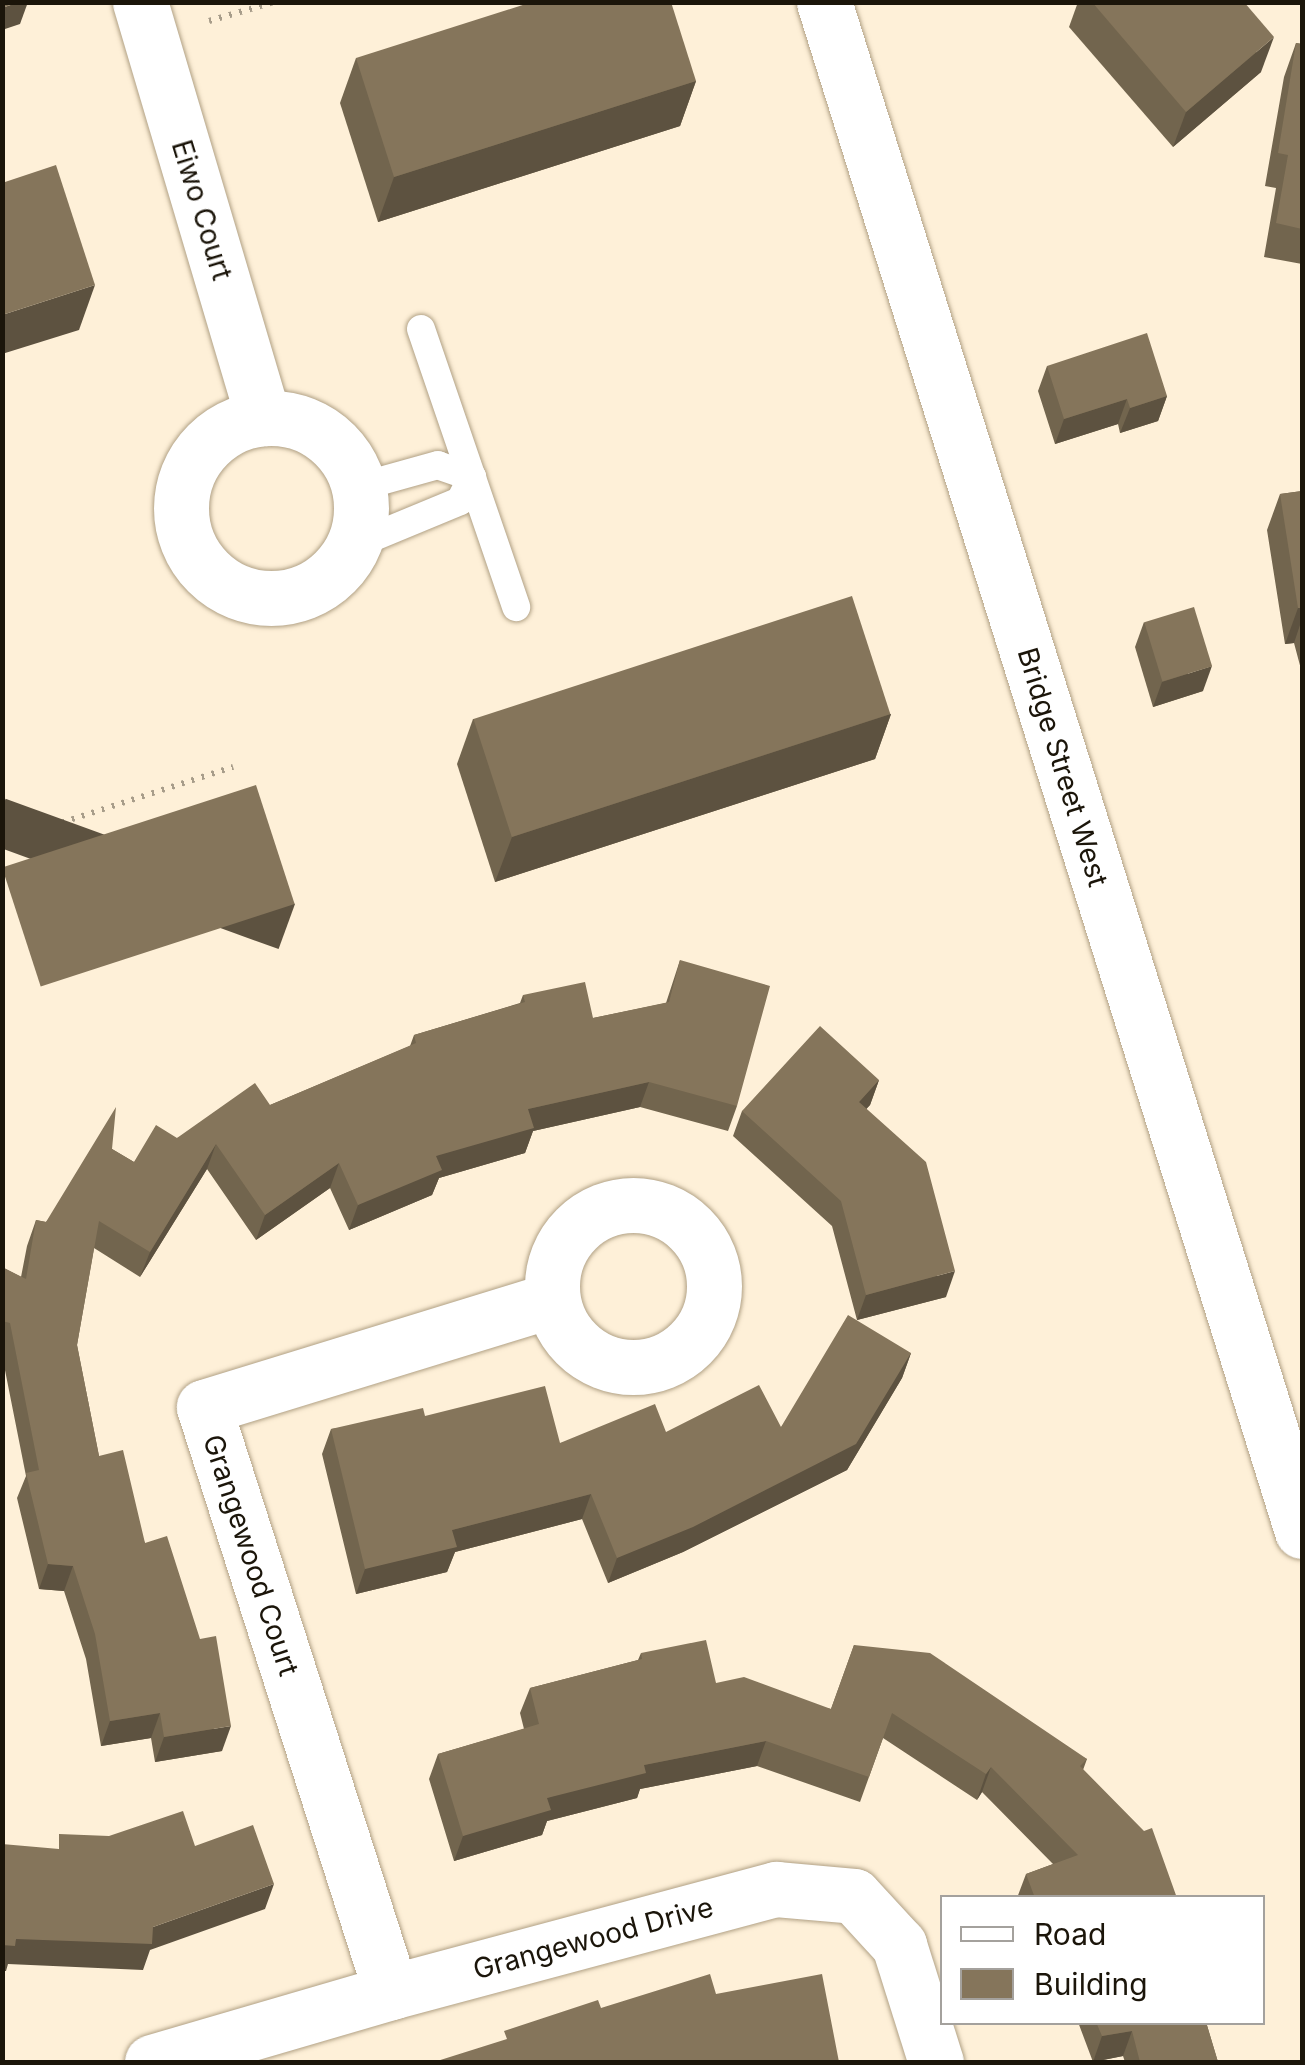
<!DOCTYPE html>
<style>
body{margin:0}
#map{position:relative;width:1305px;height:2065px;overflow:hidden;background:#fef0d8;font-family:Inter,sans-serif}
div>[style]{position:absolute}
.path>*{height:6px;margin-top:-3px;transform-origin:0;background:repeating-linear-gradient(90deg,#a89d8a 0 2.5px,transparent 0 10.5px)}
.roads{filter:drop-shadow(0 0 2px #b1a185) drop-shadow(0 0 2px #b1a185)}
.service>*{height:28px;margin:-14px;padding:0 14px;transform-origin:14px;border-radius:14px;background:#fff}
.minor>*{height:55px;margin:-27.5px;padding:0 27.5px;transform-origin:27.5px;border-radius:27.5px;background:#fff}
.minor>.ring{margin:-27.5px;padding:0;box-sizing:content-box;background:none;border:55px solid #fff;border-radius:50%}
.secondary>*{height:55px;margin:-27.5px;padding:0 27.5px;transform-origin:27.5px;border-radius:27.5px;background:#fff}
.wall>*{inset:0;background:#72654e}
.shaded-wall>*{inset:0;background:#5d5240;transform-origin:0 0}
.building>*{inset:0;background:#85755b;transform-origin:0 0}
span{translate:-50% -50%;white-space:nowrap;text-align:center;line-height:1.15;-webkit-text-stroke:8px #fff;paint-order:stroke}
.street-label{font-size:28px;color:#1b150a}
.frame{position:absolute;inset:0;border:5px solid #1b150a;pointer-events:none}
.legend{position:absolute;left:940px;top:1895px;width:325px;height:130px;box-sizing:border-box;background:#fff;border:2px solid #a4a19d;margin:0;padding:12px 18px;list-style:none;font-size:30px;color:#1b150a}
.legend li{display:flex;align-items:center;gap:20px;height:50px}
.legend b{width:50px;border:2px solid #a4a19d}
</style>
<div id="map">
<div class="path">
<i style="left:209px;top:21px;width:68px;rotate:-16.3deg"></i>
<i style="left:2px;top:842px;width:243px;rotate:-18deg"></i>
</div>
<div class="roads">
<div class="service">
<i style="left:421px;top:329px;width:294px;rotate:71.1deg"></i>
<i style="left:354px;top:545px;width:115px;rotate:-22.5deg"></i>
<i style="left:460px;top:501px;width:27px;rotate:-63deg"></i>
<i style="left:472px;top:477px;width:36px;rotate:-161deg"></i>
<i style="left:438px;top:465px;width:82px;rotate:164.4deg"></i>
</div>
<div class="minor">
<i style="left:140px;top:2px;width:434px;rotate:73.5deg"></i>
<i class="ring" style="left:181px;top:418px;width:125px;height:125px"></i>
<i class="ring" style="left:552px;top:1205px;width:107px;height:107px"></i>
<i style="left:391px;top:1992px;width:614px;rotate:-107.73deg"></i>
<i style="left:204px;top:1407px;width:364px;rotate:-17.1deg"></i>
<i style="left:152px;top:2062px;width:249px;rotate:-16.3deg"></i>
<i style="left:391px;top:1992px;width:399px;rotate:-15deg"></i>
<i style="left:776px;top:1889px;width:78px;rotate:5.1deg"></i>
<i style="left:854px;top:1896px;width:67px;rotate:47.4deg"></i>
<i style="left:899px;top:1945px;width:123px;rotate:72.5deg"></i>
</div>
<div class="secondary">
<i style="left:824px;top:2px;width:1602px;rotate:72.64deg"></i>
</div>
</div>
<div class="wall">
<i style="clip-path:polygon(1078px 2px,1244px 2px,1261px 72px,1173px 147px,1069px 27px)"></i>
<i style="clip-path:polygon(1296px 43px,1302px 44px,1302px 264px,1264px 257px,1276px 188px,1265px 186px,1284px 77px)"></i>
<i style="clip-path:polygon(356px 58px,696px 81px,680px 126px,378px 222px,340px 103px)"></i>
<i style="clip-path:polygon(1047px 366px,1167px 396px,1158px 421px,1120px 433px,1118px 424px,1055px 444px,1038px 391px)"></i>
<i style="clip-path:polygon(1302px 491px,1302px 673px,1294px 643px,1285px 644px,1267px 530px,1280px 494px)"></i>
<i style="clip-path:polygon(1144px 622px,1203px 691px,1153px 707px,1135px 647px)"></i>
<i style="clip-path:polygon(891px 714px,875px 759px,495px 882px,457px 764px,473px 719px)"></i>
<i style="clip-path:polygon(680px 960px,737px 1106px,728px 1131px,640px 1107px,533px 1131px,525px 1153px,439px 1178px,432px 1195px,349px 1230px,330px 1188px,256px 1240px,207px 1169px,140px 1277px,94px 1248px,77px 1345px,99px 1456px,145px 1543px,222px 1751px,155px 1762px,151px 1738px,101px 1746px,86px 1659px,64px 1591px,39px 1589px,17px 1498px,26px 1476px,2px 1355px,2px 1267px,21px 1277px,27px 1246px,36px 1220px,46px 1222px,112px 1149px,134px 1162px,177px 1138px,270px 1105px,410px 1046px,414px 1035px,520px 1003px,523px 995px,593px 1018px,666px 1003px)"></i>
<i style="clip-path:polygon(879px 1080px,870px 1105px,866px 1109px,946px 1297px,857px 1320px,832px 1226px,733px 1136px,742px 1111px)"></i>
<i style="clip-path:polygon(911px 1353px,902px 1378px,847px 1470px,683px 1552px,608px 1583px,582px 1519px,455px 1552px,447px 1572px,356px 1594px,322px 1454px,331px 1429px,425px 1416px,560px 1443px,666px 1432px,781px 1427px)"></i>
<i style="clip-path:polygon(854px 1645px,1087px 1759px,1083px 1770px,1177px 1898px,1017px 1898px,1026px 1874px,1053px 1864px,982px 1792px,977px 1800px,883px 1738px,860px 1802px,757px 1766px,640px 1789px,637px 1798px,547px 1821px,542px 1835px,454px 1861px,429px 1779px,438px 1754px,524px 1729px,520px 1713px,530px 1688px,638px 1660px,641px 1653px,716px 1683px,831px 1709px)"></i>
<i style="clip-path:polygon(1078px 2022px,1206px 2022px,1218px 2062px,1125px 2062px,1123px 2056px,1093px 2062px)"></i>
</div>
<div class="shaded-wall">
<i style="clip-path:polygon(19px 2px,28px 2px,20px 24px,2px 30px,2px 8px)"></i>
<i style="clip-path:polygon(1274px 37px,1261px 72px,1173px 147px,1186px 112px)"></i>
<i style="clip-path:polygon(696px 81px,680px 126px,378px 222px,394px 177px)"></i>
<i style="clip-path:polygon(95px 285px,79px 330px,2px 354px,2px 315px)"></i>
<i style="clip-path:polygon(1167px 396px,1158px 421px,1120px 433px,1130px 408px)"></i>
<i style="clip-path:polygon(1127px 399px,1118px 424px,1055px 444px,1064px 419px)"></i>
<i style="clip-path:polygon(1298px 608px,1302px 608px,1302px 619px,1294px 643px,1285px 644px)"></i>
<i style="clip-path:polygon(1212px 666px,1203px 691px,1153px 707px,1162px 682px)"></i>
<i style="clip-path:polygon(891px 714px,875px 759px,495px 882px,512px 837px)"></i>
<i style="left:295px;top:904px;width:48px;height:308px;rotate:110deg"></i>
<i style="clip-path:polygon(879px 1080px,870px 1105px,850px 1127px,859px 1102px)"></i>
<i style="clip-path:polygon(649px 1082px,640px 1107px,533px 1131px,525px 1153px,439px 1178px,432px 1195px,349px 1230px,358px 1205px,436px 1156px,528px 1109px)"></i>
<i style="clip-path:polygon(216px 1144px,207px 1169px,140px 1277px,150px 1252px)"></i>
<i style="clip-path:polygon(339px 1163px,330px 1188px,256px 1240px,265px 1215px)"></i>
<i style="clip-path:polygon(955px 1271px,946px 1297px,857px 1320px,866px 1295px)"></i>
<i style="clip-path:polygon(911px 1353px,902px 1378px,847px 1470px,683px 1552px,608px 1583px,617px 1558px)"></i>
<i style="clip-path:polygon(591px 1494px,582px 1519px,455px 1552px,447px 1572px,356px 1594px,365px 1569px,452px 1530px)"></i>
<i style="clip-path:polygon(48px 1564px,73px 1566px,64px 1591px,39px 1589px)"></i>
<i style="clip-path:polygon(160px 1713px,151px 1738px,101px 1746px,110px 1721px)"></i>
<i style="clip-path:polygon(231px 1726px,222px 1751px,155px 1762px,164px 1737px)"></i>
<i style="clip-path:polygon(766px 1741px,757px 1766px,640px 1789px,637px 1798px,547px 1821px,542px 1835px,454px 1861px,463px 1836px,547px 1798px,644px 1765px)"></i>
<i style="clip-path:polygon(991px 1767px,982px 1792px,977px 1800px,986px 1774px)"></i>
<i style="clip-path:polygon(274px 1884px,265px 1909px,150px 1950px,143px 1970px,8px 1964px,6px 1971px,2px 1971px,2px 1945px,16px 1939px,153px 1927px)"></i>
<i style="clip-path:polygon(1132px 2031px,1123px 2056px,1093px 2062px,1102px 2036px)"></i>
</div>
<div class="building">
<i style="clip-path:polygon(2px 2px,19px 2px,2px 8px)"></i>
<i style="clip-path:polygon(532px 2px,671px 2px,696px 81px,394px 177px,356px 58px)"></i>
<i style="clip-path:polygon(1092px 2px,1244px 2px,1274px 37px,1186px 112px)"></i>
<i style="clip-path:polygon(1296px 43px,1302px 44px,1302px 229px,1276px 223px,1288px 155px,1278px 153px)"></i>
<i style="clip-path:polygon(56px 165px,95px 285px,2px 315px,2px 183px)"></i>
<i style="clip-path:polygon(1147px 333px,1167px 396px,1130px 408px,1127px 399px,1064px 419px,1047px 366px)"></i>
<i style="clip-path:polygon(1302px 491px,1302px 608px,1298px 608px,1280px 494px)"></i>
<i style="left:852px;top:596px;width:124px;height:398px;rotate:72deg"></i>
<i style="left:1194px;top:607px;width:62px;height:52px;rotate:73deg"></i>
<i style="left:256px;top:785px;width:125px;height:267px;rotate:72deg"></i>
<i style="clip-path:polygon(680px 960px,770px 986px,737px 1106px,649px 1082px,528px 1109px,534px 1128px,436px 1156px,442px 1170px,358px 1205px,339px 1163px,265px 1215px,216px 1144px,150px 1252px,99px 1221px,77px 1345px,99px 1456px,123px 1450px,145px 1543px,167px 1536px,200px 1639px,216px 1636px,231px 1726px,164px 1737px,160px 1713px,110px 1721px,95px 1634px,73px 1566px,48px 1564px,26px 1473px,39px 1470px,10px 1323px,2px 1321px,2px 1267px,26px 1279px,36px 1220px,46px 1222px,116px 1107px,112px 1149px,134px 1162px,156px 1125px,177px 1138px,255px 1083px,270px 1105px,416px 1043px,414px 1035px,525px 1002px,523px 995px,585px 982px,593px 1018px,669px 1002px)"></i>
<i style="clip-path:polygon(820px 1026px,879px 1080px,859px 1102px,926px 1162px,955px 1271px,866px 1295px,841px 1201px,742px 1111px)"></i>
<i style="clip-path:polygon(848px 1315px,911px 1353px,856px 1444px,693px 1527px,617px 1558px,591px 1494px,452px 1530px,457px 1547px,365px 1569px,331px 1429px,423px 1408px,425px 1416px,545px 1386px,560px 1443px,655px 1404px,666px 1432px,759px 1385px,781px 1427px)"></i>
<i style="clip-path:polygon(706px 1640px,716px 1683px,744px 1677px,831px 1709px,854px 1645px,930px 1653px,1087px 1759px,1080px 1766px,1144px 1831px,1152px 1828px,1177px 1898px,1035px 1898px,1026px 1874px,1078px 1855px,991px 1767px,986px 1774px,892px 1713px,869px 1777px,766px 1741px,644px 1765px,646px 1773px,547px 1798px,551px 1810px,463px 1836px,438px 1754px,539px 1724px,530px 1688px,642px 1659px,641px 1653px)"></i>
<i style="clip-path:polygon(183px 1811px,195px 1846px,253px 1825px,274px 1884px,153px 1927px,152px 1944px,16px 1939px,15px 1946px,2px 1945px,2px 1844px,59px 1849px,59px 1834px,109px 1836px)"></i>
<i style="clip-path:polygon(710px 1974px,716px 1994px,822px 1974px,839px 2062px,434px 2062px,507px 2039px,504px 2031px,598px 2000px,601px 2008px)"></i>
<i style="clip-path:polygon(1096px 2022px,1206px 2022px,1218px 2062px,1140px 2062px,1132px 2031px,1102px 2036px)"></i>
</div>
<div class="street-label">
<span style="left:202px;top:210px;rotate:73deg">Eiwo Court</span>
<span style="left:1063px;top:767px;rotate:73deg">Bridge Street West</span>
<span style="left:251px;top:1555px;rotate:72deg">Grangewood Court</span>
<span style="left:593px;top:1938px;rotate:-15deg">Grangewood Drive</span>
</div>
<div class="frame"></div>
<ul class="legend">
<li><b style="height:12px;background:#fff"></b>Road</li>
<li><b style="height:28px;background:#85755b"></b>Building</li>
</ul>
</div>
